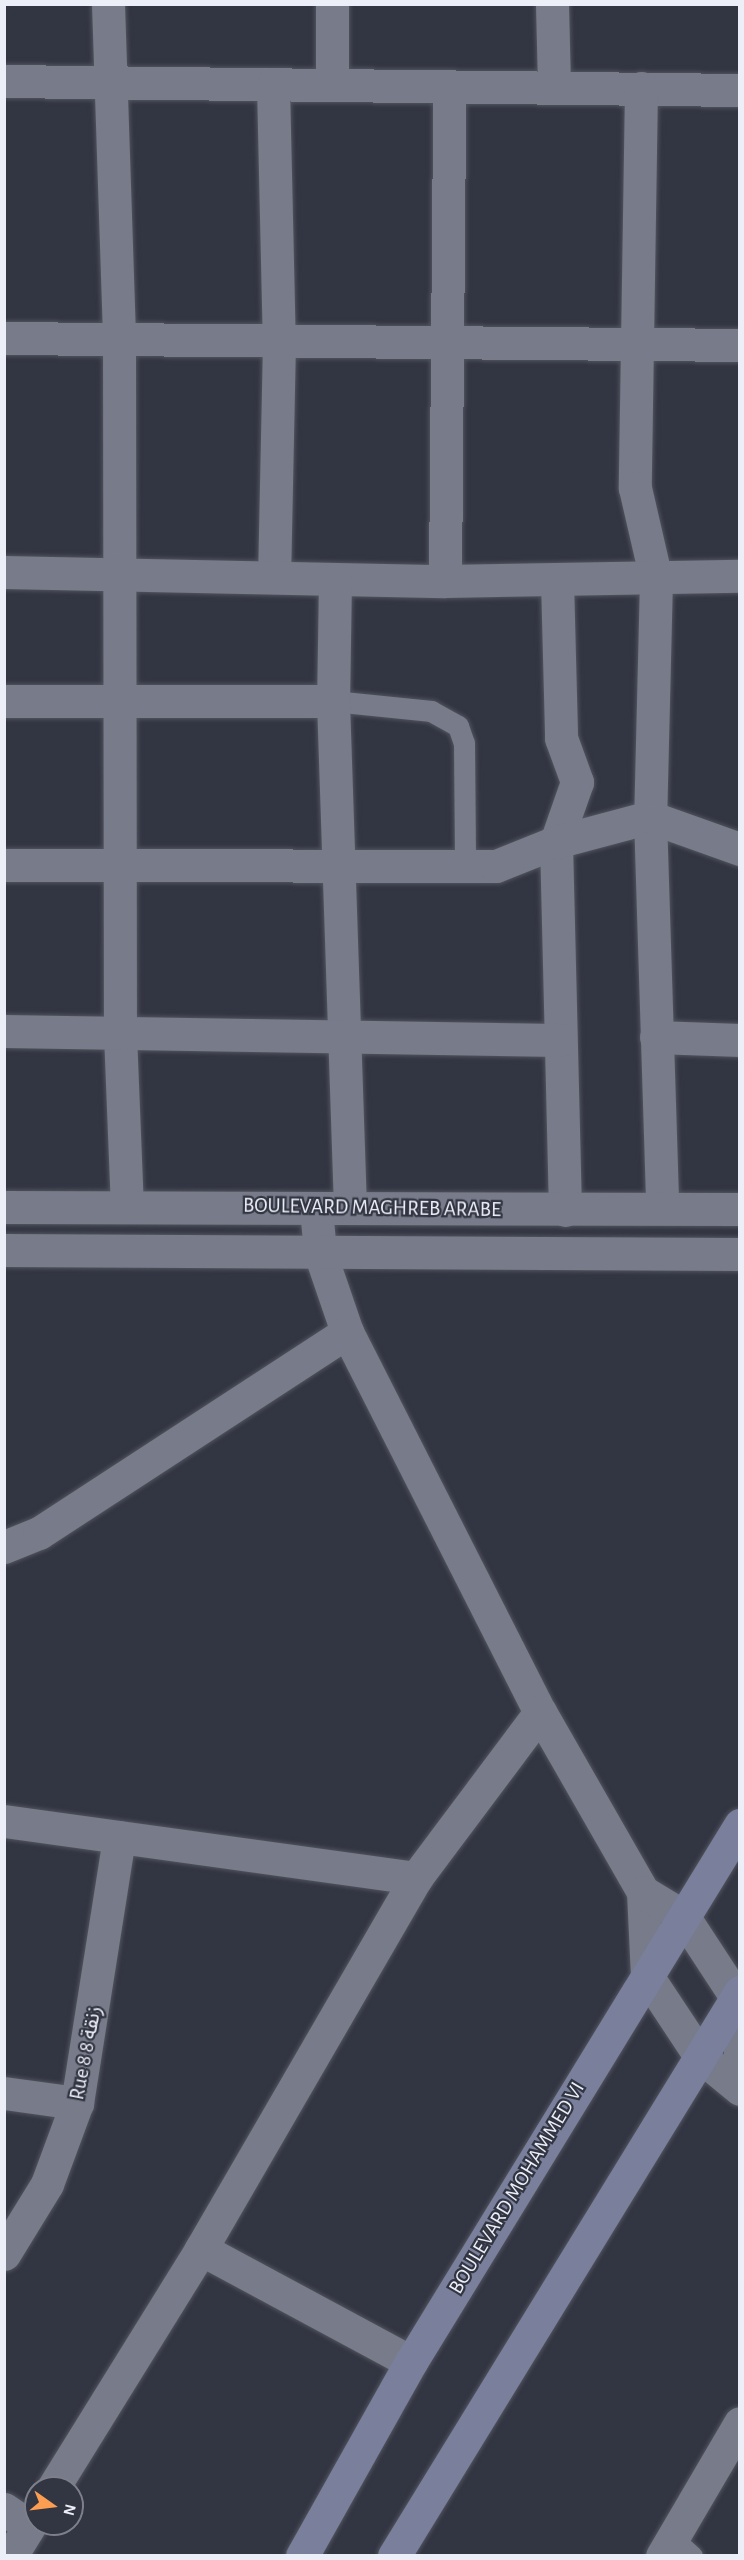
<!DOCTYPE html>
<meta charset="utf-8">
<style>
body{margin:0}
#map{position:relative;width:744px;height:2560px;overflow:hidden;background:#323542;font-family:"Alegreya Sans","Noto Sans Arabic",sans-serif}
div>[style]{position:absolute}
.roads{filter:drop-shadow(0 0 2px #51545e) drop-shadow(0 0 2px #51545e)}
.service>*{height:21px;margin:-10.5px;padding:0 10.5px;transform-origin:10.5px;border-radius:10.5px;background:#787b8a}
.minor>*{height:33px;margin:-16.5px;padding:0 16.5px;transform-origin:16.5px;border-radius:16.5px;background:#787b8a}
.tertiary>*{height:33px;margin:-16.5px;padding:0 16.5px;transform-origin:16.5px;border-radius:16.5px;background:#787b8a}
.secondary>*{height:33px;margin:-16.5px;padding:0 16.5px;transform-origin:16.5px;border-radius:16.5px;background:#7a7f9c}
span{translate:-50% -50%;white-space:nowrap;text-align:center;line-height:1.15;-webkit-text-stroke:4.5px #323542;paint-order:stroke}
.street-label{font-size:21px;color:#edeff8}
.frame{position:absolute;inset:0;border:6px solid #edeff8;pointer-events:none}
.north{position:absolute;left:24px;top:2476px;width:60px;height:60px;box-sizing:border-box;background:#323542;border:2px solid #7d7f8b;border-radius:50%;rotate:104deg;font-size:16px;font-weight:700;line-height:24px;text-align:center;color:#edeff8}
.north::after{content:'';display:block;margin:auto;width:21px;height:27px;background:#fb9e52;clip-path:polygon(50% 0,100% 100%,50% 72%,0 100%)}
</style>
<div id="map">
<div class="roads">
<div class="service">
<i style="left:333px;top:701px;width:99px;rotate:5.8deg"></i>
<i style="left:431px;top:711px;width:31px;rotate:29deg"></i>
<i style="left:458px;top:726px;width:18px;rotate:71deg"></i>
<i style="left:464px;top:743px;width:125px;rotate:89.5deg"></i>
<i style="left:672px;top:2538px;width:27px;rotate:42deg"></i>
</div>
<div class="minor">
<i style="left:108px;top:4px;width:333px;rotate:88.1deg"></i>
<i style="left:119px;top:337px;width:697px;rotate:89.92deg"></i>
<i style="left:120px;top:1034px;width:171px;rotate:87.7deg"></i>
<i style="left:332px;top:4px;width:81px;rotate:90deg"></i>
<i style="left:552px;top:4px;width:81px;rotate:88.6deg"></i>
<i style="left:4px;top:81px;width:736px;rotate:0.7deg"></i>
<i style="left:273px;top:85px;width:257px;rotate:88.7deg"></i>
<i style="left:279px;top:342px;width:235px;rotate:91.2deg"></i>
<i style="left:641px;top:88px;width:400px;rotate:90.9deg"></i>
<i style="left:635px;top:488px;width:93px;rotate:77deg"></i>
<i style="left:656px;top:579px;width:238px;rotate:91.4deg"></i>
<i style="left:650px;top:817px;width:390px;rotate:88.2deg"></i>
<i style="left:4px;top:338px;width:736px;rotate:0.54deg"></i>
<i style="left:4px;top:572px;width:441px;rotate:1.2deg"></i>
<i style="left:445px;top:581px;width:295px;rotate:-1deg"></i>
<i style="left:335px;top:579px;width:122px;rotate:90.9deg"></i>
<i style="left:333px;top:701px;width:506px;rotate:88.08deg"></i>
<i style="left:557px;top:580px;width:158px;rotate:88.5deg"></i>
<i style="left:561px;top:738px;width:47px;rotate:70deg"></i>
<i style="left:577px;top:782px;width:64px;rotate:109.3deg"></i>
<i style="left:556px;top:842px;width:368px;rotate:88.6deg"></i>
<i style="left:445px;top:581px;width:494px;rotate:-89.5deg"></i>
<i style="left:4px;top:701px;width:329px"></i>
<i style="left:4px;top:865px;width:492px;rotate:0.1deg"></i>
<i style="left:496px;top:866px;width:65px;rotate:-21.8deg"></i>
<i style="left:556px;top:842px;width:97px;rotate:-14.9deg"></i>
<i style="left:650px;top:817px;width:96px;rotate:19.6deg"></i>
<i style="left:4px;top:1031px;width:555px;rotate:0.93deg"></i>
<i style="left:656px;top:1037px;width:84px;rotate:2deg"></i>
<i style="left:316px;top:1208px;width:45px;rotate:84.9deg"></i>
<i style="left:320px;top:1253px;width:83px;rotate:71.1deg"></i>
<i style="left:347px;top:1332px;width:426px;rotate:63.1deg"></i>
<i style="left:540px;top:1712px;width:207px;rotate:60.2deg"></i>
<i style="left:643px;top:1892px;width:84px;rotate:87.3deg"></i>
<i style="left:647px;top:1976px;width:96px;rotate:56.5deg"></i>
<i style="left:700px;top:2056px;width:52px;rotate:39.5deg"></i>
<i style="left:4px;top:1547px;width:38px;rotate:-22deg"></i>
<i style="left:39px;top:1533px;width:368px;rotate:-33.1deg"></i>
<i style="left:4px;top:1821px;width:416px;rotate:7.9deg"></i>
<i style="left:643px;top:1892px;width:47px;rotate:31deg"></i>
<i style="left:683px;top:1916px;width:97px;rotate:56.8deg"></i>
<i style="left:736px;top:1997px;width:57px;rotate:86deg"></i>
<i style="left:4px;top:2093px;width:74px;rotate:7.8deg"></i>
<i style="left:201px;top:2249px;width:238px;rotate:28.3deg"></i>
<i style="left:4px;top:2254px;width:82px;rotate:-58.4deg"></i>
<i style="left:47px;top:2184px;width:86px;rotate:-69.7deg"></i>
<i style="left:77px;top:2103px;width:269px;rotate:-81deg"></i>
<i style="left:53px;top:2488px;width:281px;rotate:-58.2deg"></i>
<i style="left:201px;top:2249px;width:429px;rotate:-59.9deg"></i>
<i style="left:416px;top:1878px;width:207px;rotate:-53.2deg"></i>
<i style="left:4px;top:2509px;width:30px;rotate:34deg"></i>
<i style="left:11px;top:2556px;width:48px;rotate:-58.6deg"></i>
<i style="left:662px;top:2556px;width:154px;rotate:-59.6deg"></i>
</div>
<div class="tertiary">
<i style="left:4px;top:1207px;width:736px;rotate:0.16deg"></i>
<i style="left:4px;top:1250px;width:736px;rotate:0.31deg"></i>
</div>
<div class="secondary">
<i style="left:302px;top:2556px;width:223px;rotate:-60.7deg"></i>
<i style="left:411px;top:2362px;width:630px;rotate:-58.51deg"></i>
<i style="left:394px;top:2556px;width:662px;rotate:-58.47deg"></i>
</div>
</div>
<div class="street-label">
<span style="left:372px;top:1208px;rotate:1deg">BOULEVARD MAGHREB ARABE</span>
<span style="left:86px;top:2053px;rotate:-79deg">Rue 8 8 زنقة</span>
<span style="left:517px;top:2188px;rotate:-59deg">BOULEVARD MOHAMMED VI</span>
</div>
<div class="frame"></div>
<div class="north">N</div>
</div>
